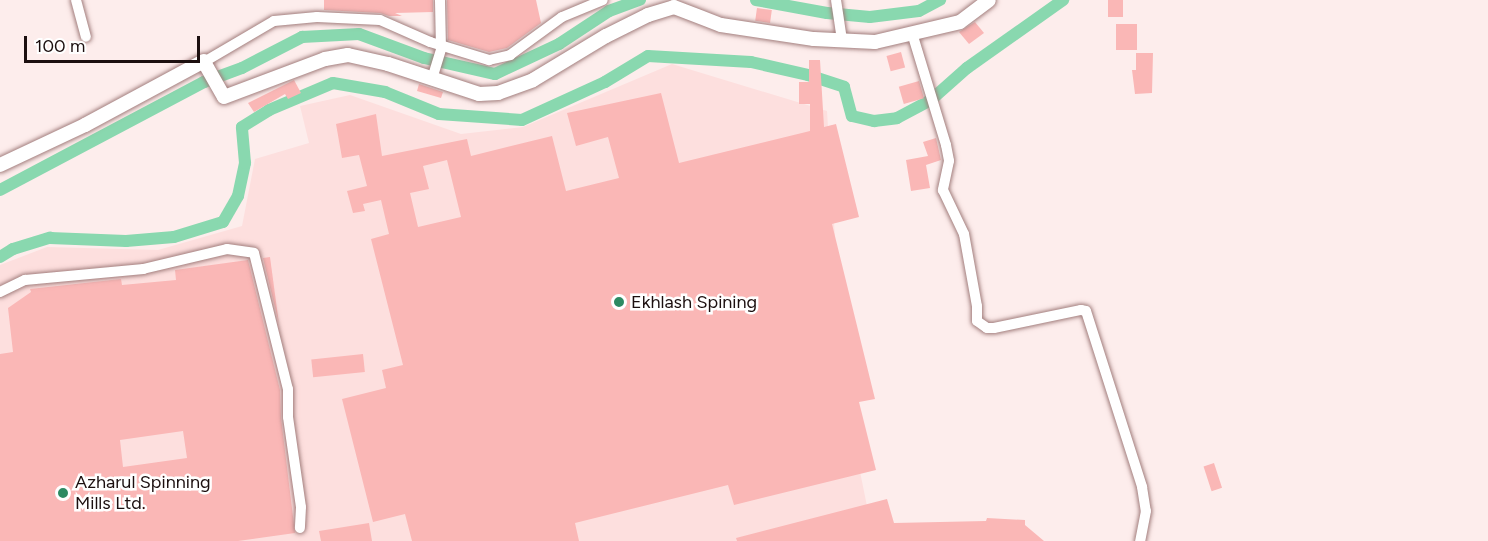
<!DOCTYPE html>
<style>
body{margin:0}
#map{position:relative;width:1488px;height:541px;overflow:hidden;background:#fdedec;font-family:Figtree,sans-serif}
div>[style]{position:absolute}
.built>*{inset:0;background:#fddfde}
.canal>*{height:12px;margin:-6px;padding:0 6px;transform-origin:6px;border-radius:6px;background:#89d8af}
.building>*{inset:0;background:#fab7b6;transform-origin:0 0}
.roads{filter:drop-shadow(0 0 2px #a27e7d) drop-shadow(0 0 2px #a27e7d)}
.minor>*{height:10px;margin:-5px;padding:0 5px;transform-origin:5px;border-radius:5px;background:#fff}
.tertiary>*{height:14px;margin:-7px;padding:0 7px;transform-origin:7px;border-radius:7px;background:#fff}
.dots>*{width:16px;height:16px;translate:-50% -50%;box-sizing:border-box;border:3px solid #fff;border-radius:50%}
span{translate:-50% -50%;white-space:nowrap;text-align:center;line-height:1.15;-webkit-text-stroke:5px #fff;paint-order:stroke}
.poi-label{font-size:18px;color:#1c0f0f}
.left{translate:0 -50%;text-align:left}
.scale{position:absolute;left:24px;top:36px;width:176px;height:27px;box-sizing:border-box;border:3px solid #1c0f0f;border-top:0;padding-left:8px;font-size:18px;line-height:21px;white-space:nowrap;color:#1c0f0f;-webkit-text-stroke:4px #fff;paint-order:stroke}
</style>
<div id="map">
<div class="built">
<i style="clip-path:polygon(672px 64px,827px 111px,845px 397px,874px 541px,0 541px,0 265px,47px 247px,158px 250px,242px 226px,255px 159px,309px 143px,300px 106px,350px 95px,461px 134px,523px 127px)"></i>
</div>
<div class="canal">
<i style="left:756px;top:0;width:72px;rotate:10.4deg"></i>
<i style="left:827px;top:13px;width:43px;rotate:5.3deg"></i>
<i style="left:870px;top:17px;width:49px;rotate:-7deg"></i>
<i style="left:919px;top:11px;width:24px;rotate:-28deg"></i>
<i style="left:0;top:190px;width:231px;rotate:-27.9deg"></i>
<i style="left:204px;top:82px;width:40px;rotate:-20.2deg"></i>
<i style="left:242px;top:68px;width:68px;rotate:-27.3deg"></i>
<i style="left:302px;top:37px;width:57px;rotate:-3deg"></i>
<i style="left:359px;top:34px;width:69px;rotate:20.3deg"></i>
<i style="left:424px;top:58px;width:73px;rotate:12.7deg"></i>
<i style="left:495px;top:74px;width:71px;rotate:-25.1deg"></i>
<i style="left:559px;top:44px;width:60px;rotate:-33.4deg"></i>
<i style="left:609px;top:11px;width:33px;rotate:-20deg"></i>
<i style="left:0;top:257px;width:15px;rotate:-32deg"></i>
<i style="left:13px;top:249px;width:39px;rotate:-17deg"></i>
<i style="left:50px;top:238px;width:76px;rotate:2.3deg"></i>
<i style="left:126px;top:241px;width:48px;rotate:-4.8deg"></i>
<i style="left:174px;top:237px;width:51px;rotate:-17deg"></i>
<i style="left:223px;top:222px;width:30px;rotate:-60deg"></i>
<i style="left:238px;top:196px;width:34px;rotate:-78deg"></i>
<i style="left:245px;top:163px;width:36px;rotate:-95deg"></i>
<i style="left:242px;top:127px;width:32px;rotate:-32deg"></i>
<i style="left:269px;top:110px;width:69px;rotate:-22.9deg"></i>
<i style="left:333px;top:83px;width:53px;rotate:9.8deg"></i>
<i style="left:385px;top:92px;width:58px;rotate:22.2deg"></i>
<i style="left:439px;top:114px;width:83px;rotate:4.1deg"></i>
<i style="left:522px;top:120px;width:91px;rotate:-24.6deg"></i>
<i style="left:605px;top:82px;width:50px;rotate:-31.2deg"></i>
<i style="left:648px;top:56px;width:103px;rotate:3.3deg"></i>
<i style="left:751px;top:62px;width:58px;rotate:12.8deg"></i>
<i style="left:808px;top:75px;width:38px;rotate:18deg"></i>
<i style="left:844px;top:87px;width:30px;rotate:75deg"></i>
<i style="left:852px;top:116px;width:23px;rotate:13deg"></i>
<i style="left:874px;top:121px;width:23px;rotate:-7deg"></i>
<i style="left:897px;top:118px;width:40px;rotate:-28deg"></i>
<i style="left:932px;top:99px;width:47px;rotate:-41.5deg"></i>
<i style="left:967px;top:68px;width:118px;rotate:-35.3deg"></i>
</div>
<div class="building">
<i style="clip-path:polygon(324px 0,433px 0,433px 12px,395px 13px,402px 16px,389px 16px,380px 13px,324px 10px)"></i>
<i style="clip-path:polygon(447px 0,536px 0,541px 23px,507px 48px,489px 52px,448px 40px)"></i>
<i style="left:1108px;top:0;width:15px;height:17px"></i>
<i style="left:757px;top:8px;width:15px;height:13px;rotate:8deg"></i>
<i style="clip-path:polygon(975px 22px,984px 33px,969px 44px,959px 32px)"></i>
<i style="left:1116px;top:24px;width:21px;height:26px"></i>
<i style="left:901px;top:52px;width:16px;height:15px;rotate:75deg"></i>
<i style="clip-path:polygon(1136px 53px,1153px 53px,1152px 93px,1135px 94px,1132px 70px,1136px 70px)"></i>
<i style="clip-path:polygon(evenodd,809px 60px,820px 60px,824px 127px,836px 124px,859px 217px,832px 224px,875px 399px,859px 402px,876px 470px,734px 505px,728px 485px,575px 523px,579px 541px,412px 541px,405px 514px,373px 522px,342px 399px,386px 388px,382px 370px,403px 365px,371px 239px,389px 234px,381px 200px,363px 204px,365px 211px,353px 213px,347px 191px,367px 186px,359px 155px,342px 158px,336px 124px,376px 114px,382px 156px,467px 139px,471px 156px,552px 136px,566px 191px,619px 178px,608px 137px,576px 146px,567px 113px,661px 93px,679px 163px,810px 131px,810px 104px,799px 104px,799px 82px,809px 82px,809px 60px,447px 160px,461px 217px,418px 227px,410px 193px,429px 189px,423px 166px,447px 160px)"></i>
<i style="clip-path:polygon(294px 80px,301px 93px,288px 99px,285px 94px,254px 112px,248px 103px)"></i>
<i style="left:919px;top:81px;width:18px;height:21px;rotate:74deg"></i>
<i style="clip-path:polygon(419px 84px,443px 92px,441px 98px,417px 91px)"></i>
<i style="clip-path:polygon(936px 138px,941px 160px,926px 165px,930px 188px,911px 191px,906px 160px,928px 156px,923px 142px)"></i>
<i style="clip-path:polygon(270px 257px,279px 324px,263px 258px)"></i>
<i style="clip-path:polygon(evenodd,248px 260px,280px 390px,281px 418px,295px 533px,238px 541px,0 541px,0 354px,13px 352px,8px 308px,31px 292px,30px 289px,121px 279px,122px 285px,176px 280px,175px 270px,248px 260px,183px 431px,187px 458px,123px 467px,120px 440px,183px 431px)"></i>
<i style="left:363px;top:354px;width:18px;height:52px;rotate:84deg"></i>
<i style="left:1214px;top:463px;width:26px;height:11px;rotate:72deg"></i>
<i style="clip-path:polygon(887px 499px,894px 523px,986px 521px,987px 518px,1025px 520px,1025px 525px,1044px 541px,737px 541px,736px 538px)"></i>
<i style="clip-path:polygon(369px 523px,372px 541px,321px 541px,319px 531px)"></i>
</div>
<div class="roads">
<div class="minor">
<i style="left:76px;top:0;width:38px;rotate:75deg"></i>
<i style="left:836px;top:0;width:40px;rotate:81.5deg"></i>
<i style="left:912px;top:33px;width:117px;rotate:73.1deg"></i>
<i style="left:946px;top:145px;width:16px;rotate:79deg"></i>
<i style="left:949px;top:161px;width:30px;rotate:102deg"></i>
<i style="left:943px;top:190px;width:49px;rotate:64.5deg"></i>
<i style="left:964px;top:234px;width:73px;rotate:79.8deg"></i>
<i style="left:977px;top:306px;width:15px;rotate:90deg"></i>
<i style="left:977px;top:321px;width:12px;rotate:35deg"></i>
<i style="left:987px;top:328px;width:7px"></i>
<i style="left:994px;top:328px;width:89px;rotate:-11.7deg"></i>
<i style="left:1081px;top:310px;width:5px;rotate:11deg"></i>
<i style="left:1086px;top:311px;width:185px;rotate:72.3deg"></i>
<i style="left:1142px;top:487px;width:24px;rotate:81deg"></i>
<i style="left:1146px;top:511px;width:31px;rotate:101deg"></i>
<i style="left:204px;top:62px;width:81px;rotate:-30.4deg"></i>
<i style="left:274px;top:21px;width:43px;rotate:-5.3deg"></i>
<i style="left:317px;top:17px;width:63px;rotate:2.7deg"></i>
<i style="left:380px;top:20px;width:55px;rotate:23.7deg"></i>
<i style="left:430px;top:42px;width:62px;rotate:17deg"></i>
<i style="left:489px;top:60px;width:22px;rotate:-13deg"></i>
<i style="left:510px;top:55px;width:64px;rotate:-36.2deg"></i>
<i style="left:562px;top:17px;width:44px;rotate:-22.5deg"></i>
<i style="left:432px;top:79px;width:31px;rotate:-73deg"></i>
<i style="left:441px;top:49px;width:49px;rotate:-91.2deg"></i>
<i style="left:0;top:292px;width:28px;rotate:-26deg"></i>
<i style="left:25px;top:280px;width:119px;rotate:-5.3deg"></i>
<i style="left:143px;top:269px;width:86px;rotate:-13.4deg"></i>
<i style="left:227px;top:249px;width:27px;rotate:8deg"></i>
<i style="left:254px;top:253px;width:140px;rotate:76deg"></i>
<i style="left:288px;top:389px;width:28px;rotate:90deg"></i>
<i style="left:288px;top:417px;width:91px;rotate:81.8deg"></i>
<i style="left:301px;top:507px;width:21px;rotate:93deg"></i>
</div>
<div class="tertiary">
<i style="left:204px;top:62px;width:40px;rotate:60.3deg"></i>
<i style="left:224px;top:97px;width:108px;rotate:-20.6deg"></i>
<i style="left:325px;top:59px;width:23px;rotate:-10deg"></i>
<i style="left:348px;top:55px;width:41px;rotate:12.7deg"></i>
<i style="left:388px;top:64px;width:96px;rotate:18.2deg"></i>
<i style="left:479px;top:94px;width:19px;rotate:-3deg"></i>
<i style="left:498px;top:93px;width:37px;rotate:-20deg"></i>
<i style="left:533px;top:80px;width:85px;rotate:-31.1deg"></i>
<i style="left:606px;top:36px;width:47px;rotate:-26.6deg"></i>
<i style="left:648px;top:15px;width:27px;rotate:-17deg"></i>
<i style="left:674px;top:7px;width:50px;rotate:21deg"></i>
<i style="left:721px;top:25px;width:94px;rotate:8.6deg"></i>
<i style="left:814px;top:39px;width:61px;rotate:2.8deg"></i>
<i style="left:875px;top:42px;width:87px;rotate:-13.2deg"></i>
<i style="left:960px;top:22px;width:36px;rotate:-37deg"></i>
<i style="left:0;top:165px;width:94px;rotate:-25.2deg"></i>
<i style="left:85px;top:125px;width:135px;rotate:-28.3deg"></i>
</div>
</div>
<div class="dots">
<i style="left:619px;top:302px;background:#2d8a62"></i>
<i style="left:63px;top:493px;background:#2d8a62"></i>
</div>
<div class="poi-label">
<span class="left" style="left:631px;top:302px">Ekhlash Spining</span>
<span class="left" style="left:75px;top:493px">Azharul Spinning<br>Mills Ltd.</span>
</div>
<div class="scale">100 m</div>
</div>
